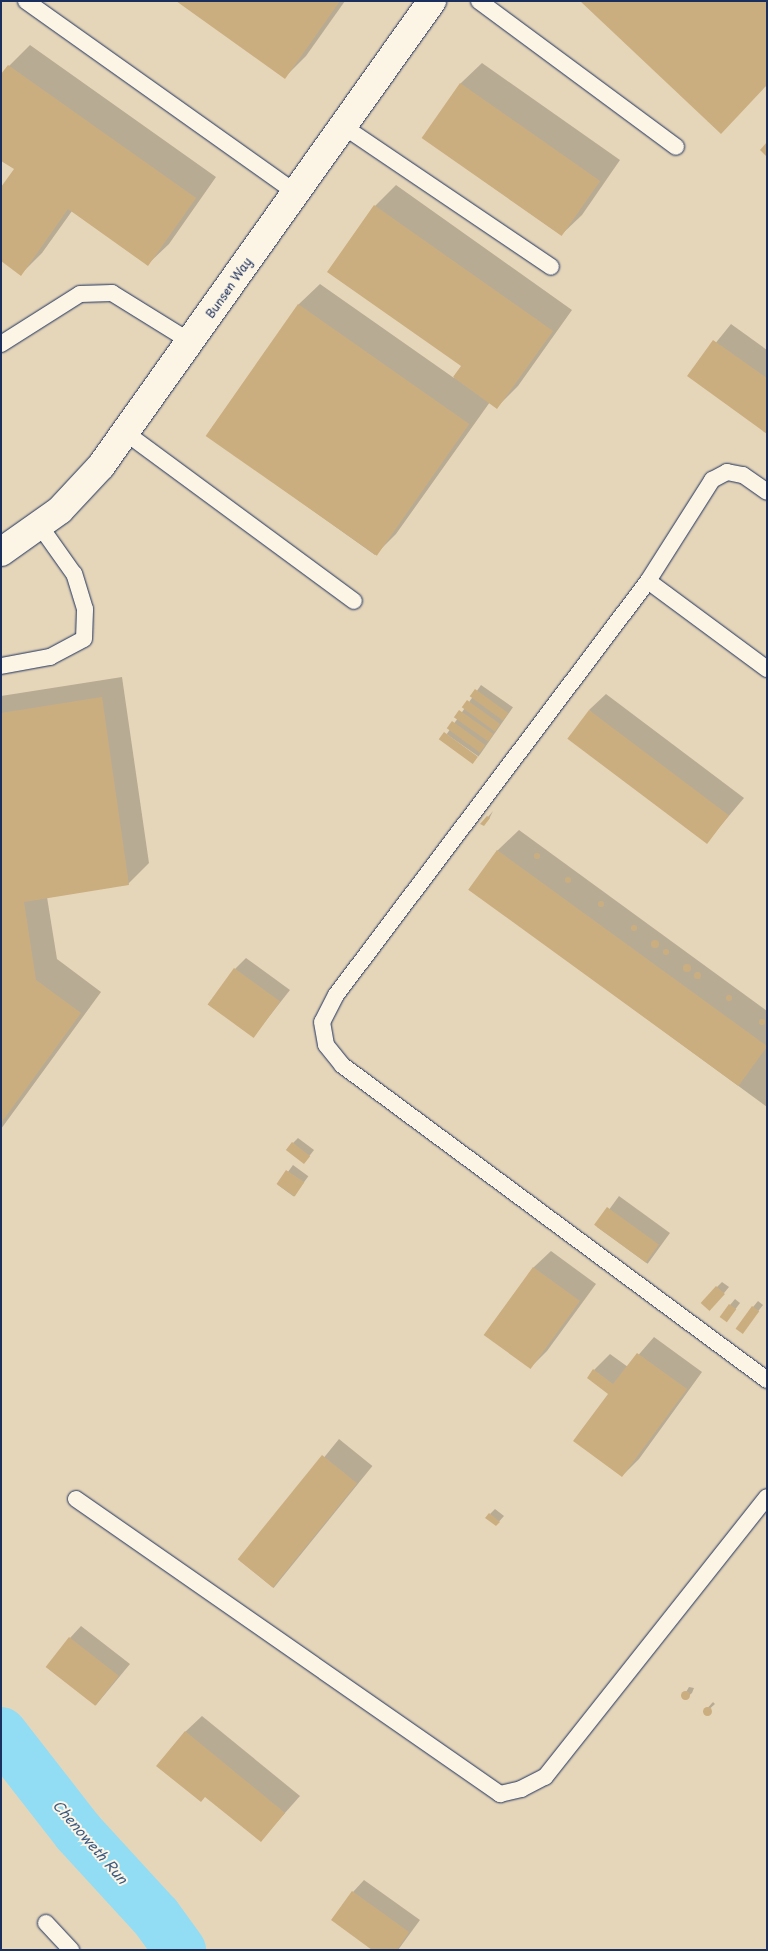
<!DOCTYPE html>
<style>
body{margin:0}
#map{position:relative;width:768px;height:1951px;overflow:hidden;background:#f2e7d1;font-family:"Playpen Sans",sans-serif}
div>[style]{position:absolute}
.built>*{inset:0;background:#e6d6b9;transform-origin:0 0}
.shadow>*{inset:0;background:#0003;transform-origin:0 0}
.river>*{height:52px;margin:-26px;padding:0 26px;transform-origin:26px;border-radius:26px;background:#93ddf4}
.building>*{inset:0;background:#cbae80;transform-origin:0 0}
.round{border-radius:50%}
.roads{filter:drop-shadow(0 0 1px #1b2f5e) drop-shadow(0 0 1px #1b2f5e)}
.service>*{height:16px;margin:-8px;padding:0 8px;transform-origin:8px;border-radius:8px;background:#fcf5e5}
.tertiary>*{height:28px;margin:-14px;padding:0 14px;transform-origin:14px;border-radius:14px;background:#fcf5e5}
span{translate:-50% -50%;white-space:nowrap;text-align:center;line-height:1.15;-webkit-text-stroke:4px #fcf5e5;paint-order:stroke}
.street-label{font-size:12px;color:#1b2f5e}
.water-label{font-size:14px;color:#395a84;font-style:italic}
.frame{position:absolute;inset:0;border:2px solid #1b2f5e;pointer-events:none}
</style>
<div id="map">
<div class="built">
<i style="left:1px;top:1px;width:766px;height:1949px"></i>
</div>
<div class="shadow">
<i style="clip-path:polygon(178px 1px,345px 1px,306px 56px,285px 77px)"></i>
<i style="clip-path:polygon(30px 45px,216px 177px,169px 244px,148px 264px,72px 211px,42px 253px,21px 274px,9px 66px)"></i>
<i style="clip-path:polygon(482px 63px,620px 160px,582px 215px,561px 235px,423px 138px,461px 83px)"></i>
<i style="clip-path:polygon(396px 185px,572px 310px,518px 386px,497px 407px,490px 402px,396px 534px,375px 555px,207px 435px,299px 304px,320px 284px,454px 378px,462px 366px,375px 206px)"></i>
<i style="clip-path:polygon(731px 324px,767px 350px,767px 433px,689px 376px)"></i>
<i style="clip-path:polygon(122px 677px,149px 863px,128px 884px,47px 897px,57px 959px,101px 992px,1px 1129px,1px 696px)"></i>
<i style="left:481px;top:685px;width:39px;height:60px;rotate:35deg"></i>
<i style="clip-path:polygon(606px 694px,744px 798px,707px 842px,589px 710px)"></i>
<i style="clip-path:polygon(493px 811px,489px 819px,482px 824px,488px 817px)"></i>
<i style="clip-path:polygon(519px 830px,767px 1011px,767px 1107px,470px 889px,498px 850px)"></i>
<i style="clip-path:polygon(246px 958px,290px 990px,253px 1037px,235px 969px)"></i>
<i style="clip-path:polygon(298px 1138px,314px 1150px,304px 1163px,293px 1143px)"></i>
<i style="left:293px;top:1165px;width:19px;height:25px;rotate:36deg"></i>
<i style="left:619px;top:1196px;width:63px;height:38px;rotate:36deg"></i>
<i style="clip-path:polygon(551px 1251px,596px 1284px,547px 1351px,531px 1367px,485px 1334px,534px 1267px)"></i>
<i style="clip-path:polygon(722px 1282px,729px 1287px,715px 1304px,717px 1287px)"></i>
<i style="clip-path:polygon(735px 1299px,740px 1303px,731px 1315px,730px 1305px)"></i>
<i style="clip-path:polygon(758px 1301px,763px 1305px,742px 1332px,753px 1307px)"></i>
<i style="clip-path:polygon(654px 1337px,702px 1372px,639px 1459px,622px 1476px,610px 1393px,594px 1370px,610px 1354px,628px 1367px)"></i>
<i style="left:339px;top:1439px;width:43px;height:157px;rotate:39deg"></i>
<i style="clip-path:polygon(495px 1509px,504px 1516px,496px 1525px,490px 1514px)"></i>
<i style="clip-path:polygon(81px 1626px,130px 1664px,96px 1705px,70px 1638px)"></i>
<i style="clip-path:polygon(689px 1687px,694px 1688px,692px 1693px,686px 1698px,683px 1697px)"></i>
<i style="clip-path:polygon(713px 1702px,715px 1704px,705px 1713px,704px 1712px)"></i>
<i style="clip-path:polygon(202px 1716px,300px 1796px,261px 1840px,185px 1732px)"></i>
<i style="clip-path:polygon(364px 1880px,420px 1920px,398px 1950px,374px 1950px,353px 1892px)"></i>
</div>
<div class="river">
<i style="left:1px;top:1733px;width:125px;rotate:52.1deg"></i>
<i style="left:78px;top:1832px;width:115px;rotate:47.5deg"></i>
<i style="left:156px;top:1917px;width:41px;rotate:54deg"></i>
</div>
<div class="building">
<i style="clip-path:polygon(176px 1px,340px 1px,285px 79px)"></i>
<i style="clip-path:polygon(580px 1px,767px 1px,767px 85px,721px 134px)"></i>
<i style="clip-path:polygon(8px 65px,196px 198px,148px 266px,68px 209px,21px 276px,1px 261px,1px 187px,14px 169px,1px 161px,1px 74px)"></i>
<i style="left:460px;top:83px;width:171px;height:67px;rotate:35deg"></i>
<i style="clip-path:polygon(767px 142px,767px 157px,760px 150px)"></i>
<i style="clip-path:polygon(374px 205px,553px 331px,497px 409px,453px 377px,461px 366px,327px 272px)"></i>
<i style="left:298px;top:304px;width:209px;height:161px;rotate:35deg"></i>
<i style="clip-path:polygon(713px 340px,767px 378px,767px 434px,687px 376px)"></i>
<i style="left:475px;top:689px;width:41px;height:9px;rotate:36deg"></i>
<i style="clip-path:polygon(102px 697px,129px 885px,24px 902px,36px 980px,81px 1013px,1px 1123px,1px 713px)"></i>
<i style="left:467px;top:700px;width:41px;height:9px;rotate:36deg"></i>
<i style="left:459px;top:710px;width:42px;height:9px;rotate:35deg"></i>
<i style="left:589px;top:710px;width:175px;height:36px;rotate:37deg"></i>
<i style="left:452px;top:721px;width:41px;height:9px;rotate:36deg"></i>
<i style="left:444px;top:732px;width:42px;height:9px;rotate:36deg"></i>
<i style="clip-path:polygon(487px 816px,490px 818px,484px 826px,480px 824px)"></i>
<i style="left:497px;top:850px;width:334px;height:49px;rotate:36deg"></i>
<i class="round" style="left:534px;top:853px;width:6px;height:6px"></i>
<i class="round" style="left:565px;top:877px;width:6px;height:6px"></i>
<i class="round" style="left:598px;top:901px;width:6px;height:6px"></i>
<i class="round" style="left:631px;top:925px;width:6px;height:6px"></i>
<i class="round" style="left:651px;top:940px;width:8px;height:8px"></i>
<i class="round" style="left:663px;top:949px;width:6px;height:6px"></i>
<i class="round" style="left:683px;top:964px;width:8px;height:8px"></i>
<i style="left:234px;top:968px;width:57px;height:45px;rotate:36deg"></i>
<i class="round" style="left:693.5px;top:971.5px;width:7px;height:7px"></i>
<i class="round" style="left:726px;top:995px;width:6px;height:6px"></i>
<i class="round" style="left:759px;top:1019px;width:6px;height:6px"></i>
<i style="left:292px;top:1142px;width:23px;height:10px;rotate:38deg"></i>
<i style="left:286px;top:1170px;width:22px;height:17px;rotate:34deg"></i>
<i style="left:607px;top:1207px;width:64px;height:22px;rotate:36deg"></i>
<i style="left:533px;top:1267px;width:58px;height:84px;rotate:36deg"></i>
<i style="left:716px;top:1286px;width:12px;height:23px;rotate:42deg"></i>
<i style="left:729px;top:1304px;width:9px;height:16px;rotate:36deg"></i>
<i style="left:752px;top:1306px;width:9px;height:28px;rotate:36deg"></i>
<i style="clip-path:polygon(637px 1353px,687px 1389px,622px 1477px,573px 1441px,608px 1394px,587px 1378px,593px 1369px,613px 1384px)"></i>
<i style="left:322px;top:1455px;width:45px;height:134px;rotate:39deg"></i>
<i style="clip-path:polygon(489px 1513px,500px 1522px,496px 1526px,485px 1518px)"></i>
<i style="left:69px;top:1637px;width:63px;height:38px;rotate:38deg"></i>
<i class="round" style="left:680.5px;top:1690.5px;width:9px;height:9px"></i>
<i class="round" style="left:702.5px;top:1706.5px;width:9px;height:9px"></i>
<i style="clip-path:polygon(185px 1731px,285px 1813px,261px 1842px,205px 1797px,201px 1802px,156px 1766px)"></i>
<i style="clip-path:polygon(352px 1891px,409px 1932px,397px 1950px,372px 1950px,331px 1920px)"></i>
</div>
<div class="roads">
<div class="service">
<i style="left:26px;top:1px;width:331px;rotate:35.4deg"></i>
<i style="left:479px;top:1px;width:245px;rotate:36.5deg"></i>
<i style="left:343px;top:126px;width:251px;rotate:34.1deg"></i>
<i style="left:1px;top:344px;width:93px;rotate:-32.3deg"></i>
<i style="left:80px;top:294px;width:32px;rotate:-2deg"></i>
<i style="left:112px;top:293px;width:93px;rotate:31.8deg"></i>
<i style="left:126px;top:433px;width:283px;rotate:36.4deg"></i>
<i style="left:648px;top:581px;width:120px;rotate:-57.6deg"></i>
<i style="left:712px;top:480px;width:17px;rotate:-28deg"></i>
<i style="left:727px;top:472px;width:16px;rotate:11deg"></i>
<i style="left:743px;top:475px;width:29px;rotate:35deg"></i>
<i style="left:1px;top:666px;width:50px;rotate:-10.4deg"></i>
<i style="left:50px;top:657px;width:38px;rotate:-28deg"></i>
<i style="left:84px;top:639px;width:30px;rotate:-88deg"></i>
<i style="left:85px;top:609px;width:37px;rotate:-107deg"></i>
<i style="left:74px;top:574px;width:59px;rotate:-125.3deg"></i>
<i style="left:767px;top:669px;width:148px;rotate:-143.5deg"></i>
<i style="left:648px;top:581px;width:518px;rotate:127deg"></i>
<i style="left:336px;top:995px;width:30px;rotate:117deg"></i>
<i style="left:322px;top:1022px;width:23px;rotate:80deg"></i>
<i style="left:326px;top:1045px;width:26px;rotate:51deg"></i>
<i style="left:342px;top:1065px;width:529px;rotate:36.54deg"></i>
<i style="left:76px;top:1499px;width:517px;rotate:34.83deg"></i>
<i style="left:500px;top:1794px;width:22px;rotate:-13deg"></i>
<i style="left:521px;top:1789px;width:27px;rotate:-27deg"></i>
<i style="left:545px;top:1777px;width:357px;rotate:-51.6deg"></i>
<i style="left:46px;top:1923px;width:37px;rotate:47deg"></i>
</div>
<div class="tertiary">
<i style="left:1px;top:552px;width:72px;rotate:-35.4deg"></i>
<i style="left:60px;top:510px;width:60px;rotate:-47deg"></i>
<i style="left:101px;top:466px;width:571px;rotate:-54.56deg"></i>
</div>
</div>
<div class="street-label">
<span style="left:229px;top:288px;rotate:-55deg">Bunsen Way</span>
</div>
<div class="water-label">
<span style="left:90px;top:1842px;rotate:49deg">Chenoweth Run</span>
</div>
<div class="frame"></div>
</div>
